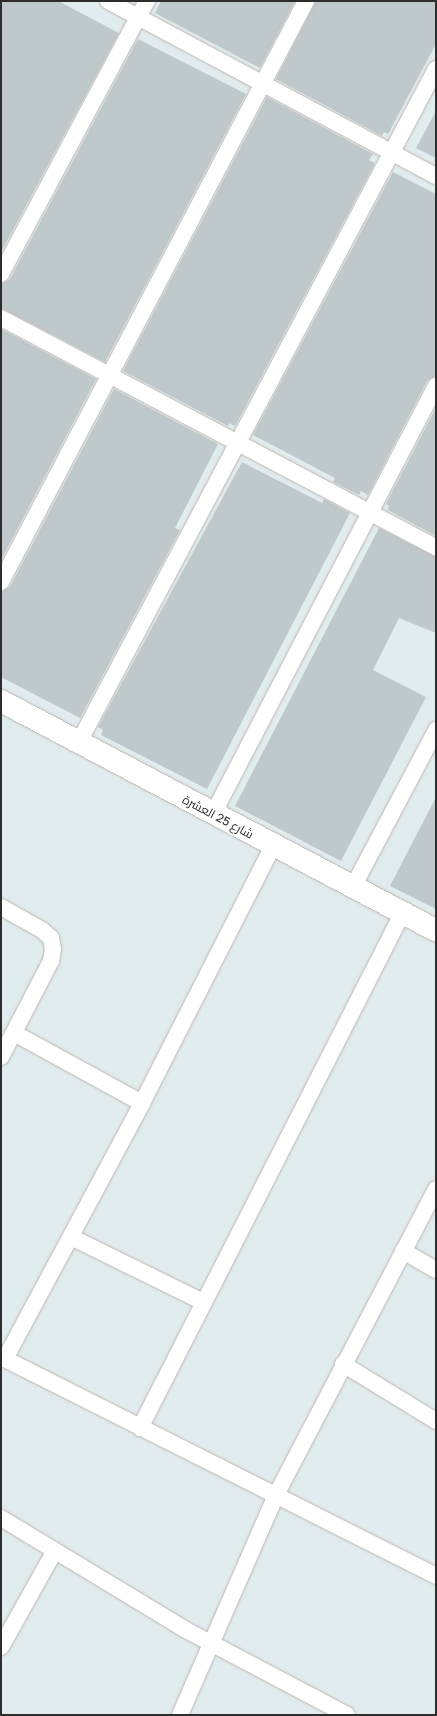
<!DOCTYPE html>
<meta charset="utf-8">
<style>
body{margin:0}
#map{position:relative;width:437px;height:1716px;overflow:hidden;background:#e0ecee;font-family:"Golos Text",Cairo,sans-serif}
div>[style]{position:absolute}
.building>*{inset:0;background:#bfc8ca}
.roads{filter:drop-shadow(0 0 1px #bdb5b0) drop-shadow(0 0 1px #bdb5b0)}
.street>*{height:16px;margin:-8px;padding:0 8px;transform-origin:8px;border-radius:8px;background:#fff}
.secondary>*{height:22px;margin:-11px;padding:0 11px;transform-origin:11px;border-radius:11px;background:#fff}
span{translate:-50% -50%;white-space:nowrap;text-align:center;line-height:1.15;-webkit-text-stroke:4px #fff;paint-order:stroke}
.street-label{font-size:12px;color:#2d2d2d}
.frame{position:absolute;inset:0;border:2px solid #2d2d2d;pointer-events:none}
</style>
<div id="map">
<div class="building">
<i style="clip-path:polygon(1px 1px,58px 1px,119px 33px,1px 252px)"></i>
<i style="clip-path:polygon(161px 1px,295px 1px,260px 68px,155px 13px)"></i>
<i style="clip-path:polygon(316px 1px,436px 1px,436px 44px,388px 134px,384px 132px,382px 136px,276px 79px)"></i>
<i style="clip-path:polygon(138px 39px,246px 94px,105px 362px,1px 308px,1px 284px,10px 279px)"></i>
<i style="clip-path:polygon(267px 97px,373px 154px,369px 160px,375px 163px,235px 426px,229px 423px,228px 426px,123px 371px)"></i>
<i style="clip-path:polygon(436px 111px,436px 158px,416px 148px)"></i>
<i style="clip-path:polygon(393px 172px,436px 194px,436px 376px,427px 381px,368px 495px,361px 491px,359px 495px,333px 482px,335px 478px,253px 435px)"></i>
<i style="clip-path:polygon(1px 329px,96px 379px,1px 560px)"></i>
<i style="clip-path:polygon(114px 389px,218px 444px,175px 528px,180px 530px,80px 718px,1px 677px,1px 592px,10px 587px)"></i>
<i style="clip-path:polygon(436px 408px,436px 536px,388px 510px,389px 506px,386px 504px)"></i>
<i style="clip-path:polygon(242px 462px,322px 503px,324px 499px,350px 513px,207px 789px,101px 735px,103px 730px,98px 727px)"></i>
<i style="clip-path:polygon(379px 528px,436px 557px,436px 633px,399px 618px,373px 670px,426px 697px,341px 861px,235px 806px)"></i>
<i style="clip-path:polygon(436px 797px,436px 909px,390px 886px)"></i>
</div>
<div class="roads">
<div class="street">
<i style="left:108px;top:1px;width:372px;rotate:28.1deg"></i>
<i style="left:1px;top:274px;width:310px;rotate:-61.9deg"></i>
<i style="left:1px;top:318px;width:492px;rotate:27.8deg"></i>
<i style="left:1px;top:582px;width:656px;rotate:-62.3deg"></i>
<i style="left:79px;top:742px;width:762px;rotate:-62.06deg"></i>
<i style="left:213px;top:814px;width:483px;rotate:-62.5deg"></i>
<i style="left:353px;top:887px;width:178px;rotate:-62.1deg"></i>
<i style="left:1px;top:907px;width:47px;rotate:29.3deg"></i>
<i style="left:42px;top:930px;width:12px;rotate:42deg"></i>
<i style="left:51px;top:938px;width:11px;rotate:80deg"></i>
<i style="left:53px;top:949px;width:12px;rotate:99deg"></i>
<i style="left:51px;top:961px;width:108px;rotate:117.5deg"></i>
<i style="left:14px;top:1033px;width:146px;rotate:28.7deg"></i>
<i style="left:71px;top:1237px;width:147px;rotate:26.2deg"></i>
<i style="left:403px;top:1251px;width:38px;rotate:30deg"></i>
<i style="left:1px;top:1357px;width:487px;rotate:26.7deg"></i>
<i style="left:5px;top:1359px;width:290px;rotate:-61.8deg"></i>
<i style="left:142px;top:1103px;width:288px;rotate:-63deg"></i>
<i style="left:343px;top:1364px;width:109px;rotate:31.5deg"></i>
<i style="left:140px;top:1428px;width:579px;rotate:-62.99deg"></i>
<i style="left:1px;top:1518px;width:216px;rotate:31.2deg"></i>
<i style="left:186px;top:1630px;width:182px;rotate:27.8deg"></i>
<i style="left:1px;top:1647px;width:109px;rotate:-60.8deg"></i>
<i style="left:180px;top:1715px;width:240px;rotate:-66.4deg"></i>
<i style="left:276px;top:1495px;width:345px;rotate:-62.4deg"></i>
</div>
<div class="secondary">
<i style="left:1px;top:701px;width:492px;rotate:27.8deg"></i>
</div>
</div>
<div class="street-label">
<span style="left:218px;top:817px;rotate:28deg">شارع 25 العشرة</span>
</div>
<div class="frame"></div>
</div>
